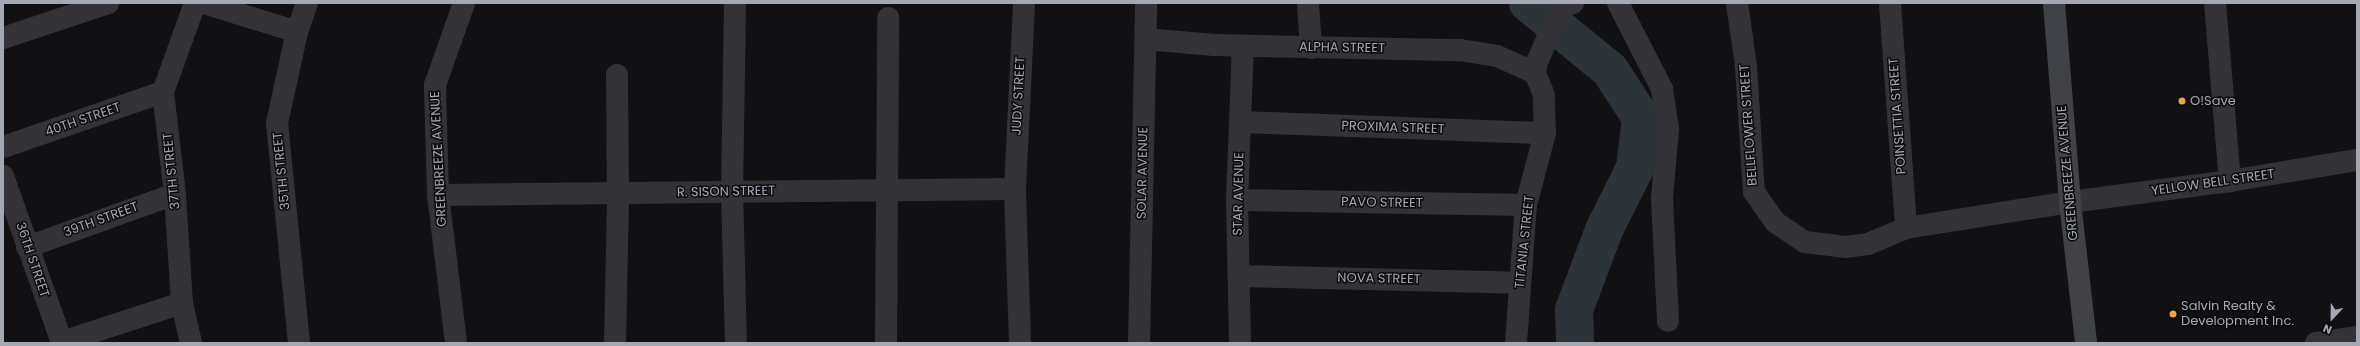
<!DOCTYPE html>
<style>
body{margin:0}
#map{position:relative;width:2360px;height:346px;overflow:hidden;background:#111113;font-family:Poppins,sans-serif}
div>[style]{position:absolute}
.river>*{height:38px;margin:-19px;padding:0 19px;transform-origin:19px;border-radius:19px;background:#2c343a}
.street>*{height:22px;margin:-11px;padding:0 11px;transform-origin:11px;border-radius:11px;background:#333337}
.secondary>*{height:22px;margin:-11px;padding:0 11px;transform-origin:11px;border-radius:11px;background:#414247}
.dots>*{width:11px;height:11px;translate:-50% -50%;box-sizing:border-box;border:2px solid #0c0c0e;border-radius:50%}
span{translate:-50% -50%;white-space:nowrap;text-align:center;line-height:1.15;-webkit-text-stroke:3px #0c0c0e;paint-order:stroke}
.street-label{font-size:13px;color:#a4a8b3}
.poi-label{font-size:13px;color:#a4a8b3}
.left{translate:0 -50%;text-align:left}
.frame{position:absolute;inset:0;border:4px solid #a4a8b3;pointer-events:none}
.north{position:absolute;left:2312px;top:298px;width:40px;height:40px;-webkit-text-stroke:3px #0c0c0e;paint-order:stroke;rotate:202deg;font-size:11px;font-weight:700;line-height:16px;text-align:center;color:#a4a8b3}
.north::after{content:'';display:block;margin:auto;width:14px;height:18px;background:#a4a8b3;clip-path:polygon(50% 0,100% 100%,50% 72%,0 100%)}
</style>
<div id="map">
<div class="river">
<i style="left:1528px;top:3px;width:106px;rotate:39.3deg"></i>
<i style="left:1610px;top:70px;width:57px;rotate:57.1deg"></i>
<i style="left:1641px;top:118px;width:50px;rotate:96.8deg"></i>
<i style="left:1635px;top:168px;width:69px;rotate:116.6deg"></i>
<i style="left:1604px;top:230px;width:85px;rotate:110.6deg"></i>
<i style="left:1574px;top:310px;width:33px;rotate:88deg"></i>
</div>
<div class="street">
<i style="left:204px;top:3px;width:97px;rotate:17.3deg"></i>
<i style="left:735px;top:3px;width:189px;rotate:90.9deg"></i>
<i style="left:732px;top:192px;width:151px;rotate:88.5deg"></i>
<i style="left:1308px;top:3px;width:45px;rotate:86.2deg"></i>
<i style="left:1618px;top:3px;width:97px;rotate:62.9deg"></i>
<i style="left:1662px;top:89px;width:40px;rotate:81.5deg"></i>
<i style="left:1668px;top:129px;width:69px;rotate:95deg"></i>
<i style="left:1662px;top:198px;width:123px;rotate:87.2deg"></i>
<i style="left:1737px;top:3px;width:64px;rotate:81.9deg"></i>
<i style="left:1746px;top:66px;width:126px;rotate:86.4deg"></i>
<i style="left:1754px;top:192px;width:37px;rotate:55deg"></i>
<i style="left:1775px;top:222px;width:36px;rotate:34deg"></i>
<i style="left:1805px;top:242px;width:40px;rotate:7.1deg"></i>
<i style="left:1845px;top:247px;width:23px;rotate:-7deg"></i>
<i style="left:1868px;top:244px;width:41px;rotate:-22.8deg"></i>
<i style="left:1906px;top:228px;width:166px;rotate:-9deg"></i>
<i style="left:2070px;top:202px;width:161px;rotate:-7.5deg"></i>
<i style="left:2230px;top:181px;width:129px;rotate:-9.4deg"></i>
<i style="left:1890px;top:3px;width:226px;rotate:85.9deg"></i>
<i style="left:2215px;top:3px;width:179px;rotate:85.2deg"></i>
<i style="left:3px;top:38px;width:111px;rotate:-18.4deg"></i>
<i style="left:1146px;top:39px;width:68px;rotate:5deg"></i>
<i style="left:1214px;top:45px;width:246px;rotate:1.2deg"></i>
<i style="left:1460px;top:50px;width:37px;rotate:9deg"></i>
<i style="left:1497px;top:56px;width:42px;rotate:24.1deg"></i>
<i style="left:1535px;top:73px;width:11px;rotate:-80deg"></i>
<i style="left:1537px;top:62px;width:52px;rotate:-66.4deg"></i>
<i style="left:1558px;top:14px;width:16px;rotate:-45deg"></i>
<i style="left:1569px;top:3px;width:4px"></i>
<i style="left:1241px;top:122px;width:304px;rotate:2.1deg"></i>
<i style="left:3px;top:147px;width:169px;rotate:-19deg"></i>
<i style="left:3px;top:176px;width:177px;rotate:70.5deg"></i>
<i style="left:438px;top:195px;width:577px;rotate:-0.6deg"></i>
<i style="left:1237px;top:200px;width:289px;rotate:1deg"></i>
<i style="left:27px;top:247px;width:157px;rotate:-19.7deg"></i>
<i style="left:1239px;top:276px;width:280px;rotate:1.4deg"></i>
<i style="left:62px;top:342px;width:126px;rotate:-18deg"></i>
<i style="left:191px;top:343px;width:41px;rotate:-102.7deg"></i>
<i style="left:182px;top:303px;width:109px;rotate:-93.7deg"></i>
<i style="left:175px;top:194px;width:103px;rotate:-96.7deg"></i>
<i style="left:163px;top:92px;width:95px;rotate:-70.2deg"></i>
<i style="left:299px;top:343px;width:221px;rotate:-95.7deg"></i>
<i style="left:277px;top:123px;width:93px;rotate:-77.6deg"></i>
<i style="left:297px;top:32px;width:31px;rotate:-71deg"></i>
<i style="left:456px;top:343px;width:149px;rotate:-96.9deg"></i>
<i style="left:438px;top:195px;width:110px;rotate:-91.6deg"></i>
<i style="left:435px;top:85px;width:87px;rotate:-70.5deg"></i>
<i style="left:615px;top:343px;width:149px;rotate:-88.8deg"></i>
<i style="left:618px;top:194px;width:119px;rotate:-90.5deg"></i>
<i style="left:886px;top:343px;width:325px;rotate:-89.6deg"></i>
<i style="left:1020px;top:343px;width:154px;rotate:-91.9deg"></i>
<i style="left:1015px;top:189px;width:186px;rotate:-87.2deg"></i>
<i style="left:1139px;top:343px;width:340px;rotate:-88.8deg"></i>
<i style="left:1240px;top:343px;width:143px;rotate:-91.2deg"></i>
<i style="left:1237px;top:200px;width:154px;rotate:-87.8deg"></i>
<i style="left:1516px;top:343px;width:138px;rotate:-85.9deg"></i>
<i style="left:1526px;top:205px;width:74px;rotate:-75.2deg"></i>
<i style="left:1545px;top:133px;width:38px;rotate:-92deg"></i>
<i style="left:1544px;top:95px;width:24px;rotate:-112deg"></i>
<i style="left:2316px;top:343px;width:41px;rotate:-8.3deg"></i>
</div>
<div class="secondary">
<i style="left:2054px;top:3px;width:200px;rotate:85.4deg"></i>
<i style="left:2070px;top:202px;width:142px;rotate:83.5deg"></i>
</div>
<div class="dots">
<i style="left:2182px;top:101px;background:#e5a937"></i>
<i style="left:2173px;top:314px;background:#e5a937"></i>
</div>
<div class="street-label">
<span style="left:1342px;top:48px;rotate:1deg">ALPHA STREET</span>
<span style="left:1019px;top:96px;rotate:-87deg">JUDY STREET</span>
<span style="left:1898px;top:116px;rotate:-94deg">POINSETTIA STREET</span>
<span style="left:83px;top:120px;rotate:-19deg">40TH STREET</span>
<span style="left:1749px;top:125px;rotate:-94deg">BELLFLOWER STREET</span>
<span style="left:1393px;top:128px;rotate:2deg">PROXIMA STREET</span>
<span style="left:439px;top:159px;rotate:-93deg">GREENBREEZE AVENUE</span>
<span style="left:172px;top:171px;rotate:-96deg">37TH STREET</span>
<span style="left:282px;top:171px;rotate:-96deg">35TH STREET</span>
<span style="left:1143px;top:173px;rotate:-89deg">SOLAR AVENUE</span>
<span style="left:2068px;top:173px;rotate:-95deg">GREENBREEZE AVENUE</span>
<span style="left:2213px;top:183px;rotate:-8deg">YELLOW BELL STREET</span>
<span style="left:726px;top:192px;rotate:-1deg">R. SISON STREET</span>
<span style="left:1239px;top:194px;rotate:-89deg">STAR AVENUE</span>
<span style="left:1382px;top:203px;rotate:1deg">PAVO STREET</span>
<span style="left:101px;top:220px;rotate:-20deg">39TH STREET</span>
<span style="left:1525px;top:242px;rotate:-84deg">TITANIA STREET</span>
<span style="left:32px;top:260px;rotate:71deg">36TH STREET</span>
<span style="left:1379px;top:279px;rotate:1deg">NOVA STREET</span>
</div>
<div class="poi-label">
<span class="left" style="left:2190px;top:101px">O!Save</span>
<span class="left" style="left:2181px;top:314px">Salvin Realty &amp;<br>Development Inc.</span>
</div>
<div class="frame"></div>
<div class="north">N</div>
</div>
